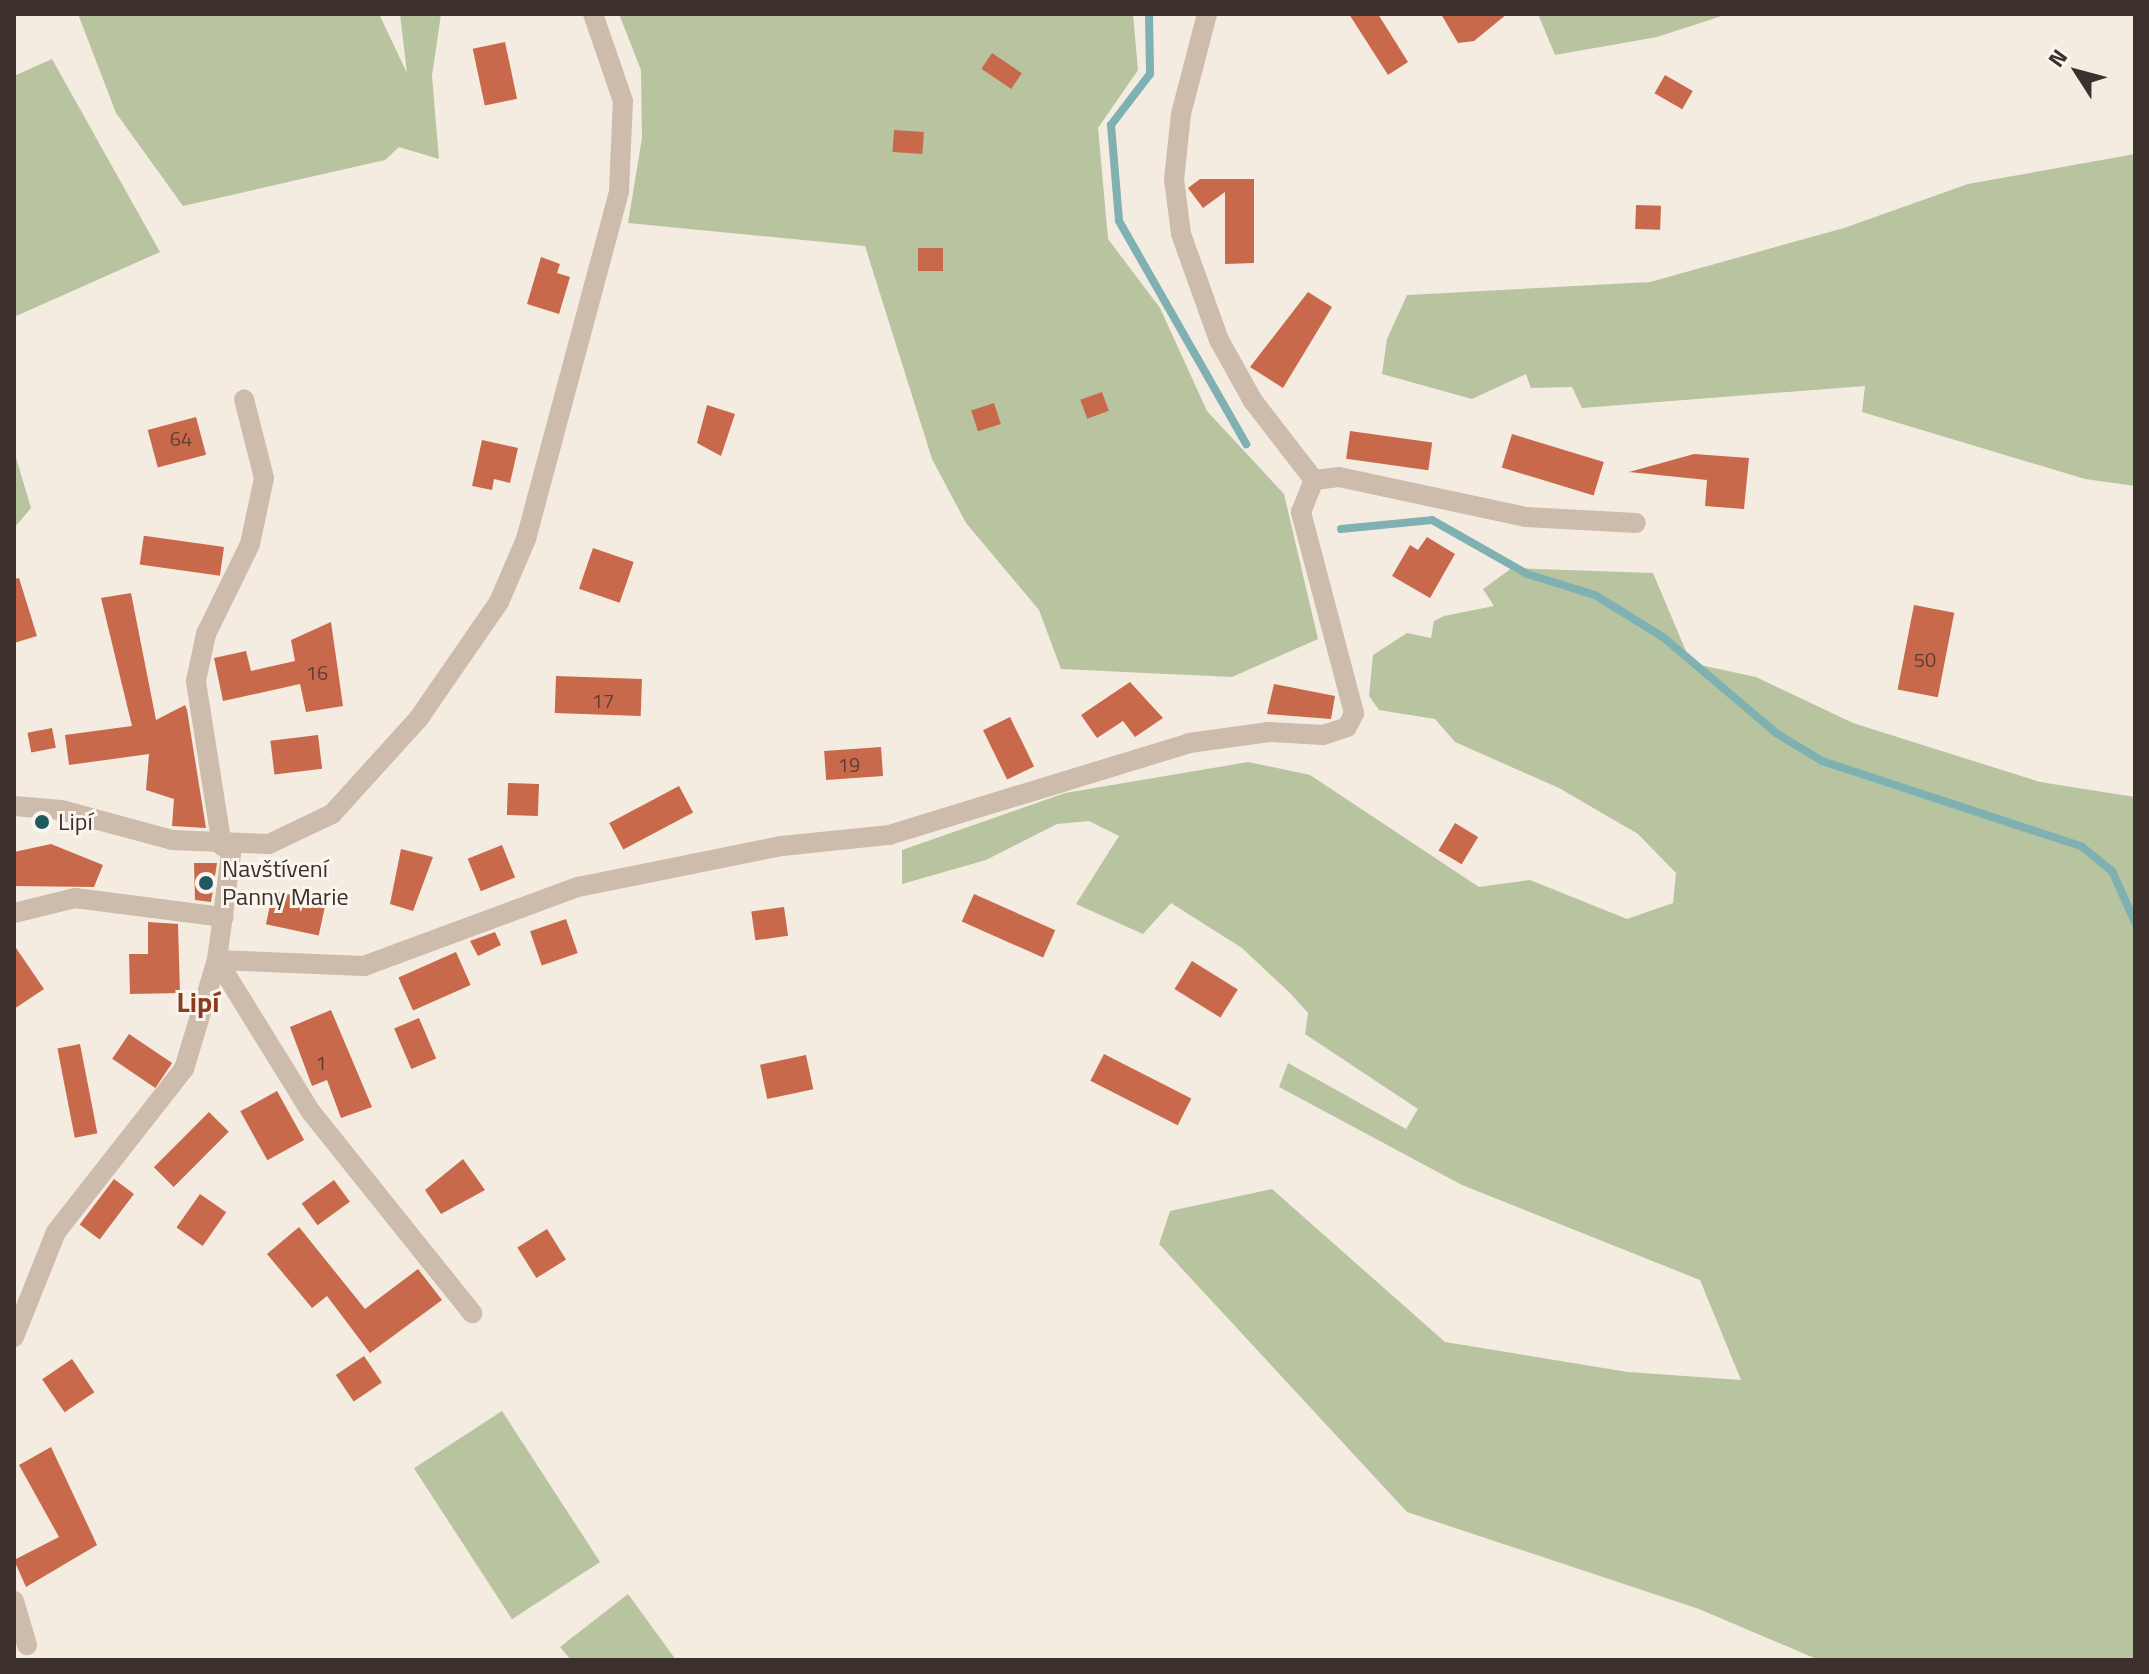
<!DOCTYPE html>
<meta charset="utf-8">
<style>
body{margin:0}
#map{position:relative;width:2149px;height:1674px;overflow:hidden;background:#f4ebe1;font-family:"Titillium Web",sans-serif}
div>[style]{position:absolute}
.green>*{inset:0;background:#b8c4a0;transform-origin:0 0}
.stream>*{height:8px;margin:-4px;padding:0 4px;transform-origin:4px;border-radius:4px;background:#7fb0b2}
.building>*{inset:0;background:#c8694b;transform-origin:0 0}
.minor>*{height:20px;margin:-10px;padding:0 10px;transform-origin:10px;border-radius:10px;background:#cdbbac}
.dots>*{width:22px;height:22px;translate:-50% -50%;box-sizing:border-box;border:4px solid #fbf5ee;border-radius:50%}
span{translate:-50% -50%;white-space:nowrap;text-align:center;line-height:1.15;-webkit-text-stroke:6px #fbf5ee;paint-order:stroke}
.number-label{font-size:20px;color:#5e3e33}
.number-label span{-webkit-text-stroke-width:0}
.poi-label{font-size:24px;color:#3b302b}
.left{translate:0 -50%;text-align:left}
.quarter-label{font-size:28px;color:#8c3b22;font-weight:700}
.frame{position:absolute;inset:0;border:16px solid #3b302b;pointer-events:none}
.north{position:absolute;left:2037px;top:32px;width:80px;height:80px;-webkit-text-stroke:6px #fbf5ee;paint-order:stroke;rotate:306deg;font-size:22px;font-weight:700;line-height:32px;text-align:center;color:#3b302b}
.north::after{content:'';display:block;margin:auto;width:28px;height:36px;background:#3b302b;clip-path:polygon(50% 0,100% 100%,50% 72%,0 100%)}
</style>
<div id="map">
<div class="green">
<i style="clip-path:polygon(78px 14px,379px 14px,407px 73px,400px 14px,441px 14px,432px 76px,439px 159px,399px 147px,385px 160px,183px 206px,116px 113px)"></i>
<i style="clip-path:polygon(619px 14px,1133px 14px,1138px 70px,1098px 128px,1108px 239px,1160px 308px,1207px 411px,1284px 494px,1318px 639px,1232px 677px,1061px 669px,1039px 610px,966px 523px,932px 459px,865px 246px,628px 223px,642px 138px,641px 70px)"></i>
<i style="clip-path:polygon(1538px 14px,1728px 14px,1657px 37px,1555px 55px)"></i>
<i style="clip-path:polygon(52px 59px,160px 252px,14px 317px,14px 76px)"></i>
<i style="clip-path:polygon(2135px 154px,2135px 486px,2085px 479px,1862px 412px,1865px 386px,1582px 408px,1572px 387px,1531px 388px,1526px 374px,1472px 399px,1382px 374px,1387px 339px,1407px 295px,1650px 282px,1844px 228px,1968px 184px)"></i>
<i style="clip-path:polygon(14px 451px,31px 508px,14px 528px)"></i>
<i style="clip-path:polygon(1512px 568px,1653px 573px,1691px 663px,1756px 677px,1853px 723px,2040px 782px,2135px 797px,2135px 1660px,1819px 1660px,1699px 1609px,1407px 1512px,1159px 1244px,1170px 1211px,1272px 1189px,1445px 1342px,1628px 1372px,1741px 1380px,1700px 1280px,1462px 1185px,1279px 1087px,1288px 1063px,1406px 1129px,1418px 1109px,1305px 1034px,1308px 1013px,1290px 993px,1242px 948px,1171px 903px,1143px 934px,1076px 904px,1119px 836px,1089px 821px,1057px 824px,986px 860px,902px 884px,902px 850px,1065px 793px,1248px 762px,1310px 775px,1479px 887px,1530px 880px,1627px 919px,1673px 903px,1676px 873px,1638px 834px,1559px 788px,1455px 742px,1435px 719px,1379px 710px,1369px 696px,1373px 655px,1407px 633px,1431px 638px,1434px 621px,1444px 616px,1494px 606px,1483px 589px)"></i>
<i style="left:502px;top:1411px;width:180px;height:105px;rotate:57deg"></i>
<i style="clip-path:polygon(628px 1594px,676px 1660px,571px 1660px,560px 1647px)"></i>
</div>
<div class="stream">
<i style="left:1149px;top:14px;width:60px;rotate:89deg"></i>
<i style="left:1150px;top:74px;width:64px;rotate:127.4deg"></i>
<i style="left:1111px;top:125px;width:96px;rotate:85.2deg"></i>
<i style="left:1119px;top:221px;width:257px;rotate:60.3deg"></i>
<i style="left:1341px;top:529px;width:91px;rotate:-5.6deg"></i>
<i style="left:1432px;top:520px;width:109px;rotate:29.6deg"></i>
<i style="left:1527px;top:574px;width:71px;rotate:17.2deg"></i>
<i style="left:1595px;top:595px;width:80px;rotate:31.7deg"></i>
<i style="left:1663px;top:637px;width:148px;rotate:40.3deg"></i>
<i style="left:1776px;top:733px;width:54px;rotate:31.3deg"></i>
<i style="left:1822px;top:761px;width:273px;rotate:18.2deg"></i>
<i style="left:2081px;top:846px;width:40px;rotate:39deg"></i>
<i style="left:2112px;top:871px;width:56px;rotate:65.7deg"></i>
</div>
<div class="building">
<i style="clip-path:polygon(1349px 14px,1378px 14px,1408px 62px,1388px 75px)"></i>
<i style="clip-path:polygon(1441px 14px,1507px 14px,1474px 41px,1458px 43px)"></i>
<i style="left:505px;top:42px;width:58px;height:33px;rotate:78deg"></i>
<i style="left:992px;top:53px;width:36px;height:19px;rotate:34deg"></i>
<i style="left:1665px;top:75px;width:32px;height:21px;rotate:30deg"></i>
<i style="left:894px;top:130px;width:30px;height:22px;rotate:4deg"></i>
<i style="clip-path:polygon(1200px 179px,1254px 179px,1254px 263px,1225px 264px,1225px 192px,1203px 208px,1188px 188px)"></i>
<i style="left:1636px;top:205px;width:25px;height:24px;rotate:2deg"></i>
<i style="left:943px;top:248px;width:23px;height:25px;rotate:90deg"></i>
<i style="clip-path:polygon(541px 257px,560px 264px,557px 273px,570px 277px,559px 314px,527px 304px)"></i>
<i style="clip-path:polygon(1308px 292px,1332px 307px,1283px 388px,1250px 367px)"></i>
<i style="left:1102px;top:392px;width:20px;height:23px;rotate:70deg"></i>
<i style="left:994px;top:403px;width:22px;height:24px;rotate:72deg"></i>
<i style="clip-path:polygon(707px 405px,735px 414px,721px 456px,697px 443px)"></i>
<i style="left:196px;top:417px;width:39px;height:50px;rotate:75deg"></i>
<i style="left:1350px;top:431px;width:83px;height:28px;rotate:8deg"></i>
<i style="left:1512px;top:434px;width:96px;height:35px;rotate:17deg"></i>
<i style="clip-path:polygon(482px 440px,518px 448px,510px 483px,494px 479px,492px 490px,472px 486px)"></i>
<i style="clip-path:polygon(1694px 454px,1749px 458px,1744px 509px,1705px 506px,1707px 480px,1629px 472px)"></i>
<i style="clip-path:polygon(1427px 537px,1455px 554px,1430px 598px,1392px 576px,1410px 545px,1418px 550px)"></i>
<i style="left:224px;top:547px;width:29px;height:81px;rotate:98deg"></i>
<i style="left:593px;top:548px;width:43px;height:43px;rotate:19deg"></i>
<i style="clip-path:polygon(19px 578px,37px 636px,14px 643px,14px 579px)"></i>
<i style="clip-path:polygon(131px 593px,156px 720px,185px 705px,187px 710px,206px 828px,172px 826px,174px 799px,146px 790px,149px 754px,69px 765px,65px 735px,132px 726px,101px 598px)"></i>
<i style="left:1914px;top:605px;width:41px;height:86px;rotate:11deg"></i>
<i style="clip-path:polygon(331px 622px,343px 706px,306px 712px,300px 684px,223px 701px,214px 658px,246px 651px,251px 671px,295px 661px,291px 640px)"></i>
<i style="left:556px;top:676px;width:86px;height:37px;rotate:2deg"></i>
<i style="clip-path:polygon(1130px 682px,1163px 718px,1135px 737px,1123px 721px,1097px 738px,1081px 715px)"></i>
<i style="clip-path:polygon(1274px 684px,1335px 696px,1331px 719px,1267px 714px)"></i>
<i style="left:1010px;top:717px;width:55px;height:30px;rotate:64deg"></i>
<i style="left:52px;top:728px;width:20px;height:25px;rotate:79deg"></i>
<i style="left:318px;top:735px;width:34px;height:48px;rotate:83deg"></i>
<i style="left:881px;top:747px;width:29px;height:57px;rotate:86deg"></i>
<i style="left:508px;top:783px;width:31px;height:32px;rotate:2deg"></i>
<i style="left:679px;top:786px;width:30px;height:79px;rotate:62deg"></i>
<i style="left:1455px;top:823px;width:27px;height:32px;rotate:31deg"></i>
<i style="clip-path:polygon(51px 844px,103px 865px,94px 887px,14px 886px,14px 852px)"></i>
<i style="left:502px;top:845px;width:35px;height:37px;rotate:68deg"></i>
<i style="clip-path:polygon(401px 849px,433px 857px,413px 911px,390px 904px)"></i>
<i style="clip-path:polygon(194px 863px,217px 863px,211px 902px,195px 900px)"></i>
<i style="left:273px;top:891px;width:54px;height:34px;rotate:12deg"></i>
<i style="left:974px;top:894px;width:89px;height:30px;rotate:24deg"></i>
<i style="left:784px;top:907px;width:29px;height:33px;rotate:82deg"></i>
<i style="left:566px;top:919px;width:36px;height:38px;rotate:71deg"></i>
<i style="clip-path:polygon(148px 922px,178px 924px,180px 993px,130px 994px,129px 954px,148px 954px)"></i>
<i style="clip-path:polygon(495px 932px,501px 945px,478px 956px,470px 941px)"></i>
<i style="clip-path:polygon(14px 945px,44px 989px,14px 1009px)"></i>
<i style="left:456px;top:952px;width:36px;height:63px;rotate:66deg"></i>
<i style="left:1192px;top:961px;width:54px;height:33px;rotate:32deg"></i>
<i style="clip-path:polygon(331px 1010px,372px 1107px,341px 1118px,327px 1080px,312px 1086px,290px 1027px)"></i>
<i style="left:419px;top:1018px;width:44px;height:27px;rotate:67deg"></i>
<i style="left:129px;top:1034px;width:52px;height:30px;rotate:34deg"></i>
<i style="left:80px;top:1044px;width:91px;height:23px;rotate:79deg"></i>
<i style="left:1104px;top:1054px;width:98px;height:30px;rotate:27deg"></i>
<i style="left:806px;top:1055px;width:35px;height:47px;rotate:78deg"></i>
<i style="left:277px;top:1091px;width:56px;height:42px;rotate:61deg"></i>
<i style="left:209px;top:1112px;width:28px;height:78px;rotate:45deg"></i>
<i style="clip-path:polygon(463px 1159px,485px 1190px,441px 1214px,425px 1190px)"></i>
<i style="left:114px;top:1179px;width:25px;height:57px;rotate:37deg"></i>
<i style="left:334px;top:1180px;width:27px;height:40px;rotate:54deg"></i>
<i style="left:200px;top:1194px;width:32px;height:41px;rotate:35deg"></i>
<i style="clip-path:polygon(299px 1227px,365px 1309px,418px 1269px,442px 1300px,370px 1353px,327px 1296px,312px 1308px,267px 1254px)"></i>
<i style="left:547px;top:1229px;width:36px;height:35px;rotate:58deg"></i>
<i style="left:364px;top:1356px;width:32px;height:34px;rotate:56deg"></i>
<i style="left:72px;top:1359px;width:40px;height:36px;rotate:56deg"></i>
<i style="clip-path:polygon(51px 1447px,97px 1545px,26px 1587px,14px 1560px,59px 1537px,19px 1465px)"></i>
</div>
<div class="minor">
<i style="left:1207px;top:14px;width:103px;rotate:104.6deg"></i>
<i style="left:1181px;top:114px;width:65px;rotate:96.1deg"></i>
<i style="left:1174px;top:179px;width:55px;rotate:82.7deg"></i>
<i style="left:1181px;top:234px;width:113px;rotate:70.3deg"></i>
<i style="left:1219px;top:340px;width:70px;rotate:60.9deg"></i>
<i style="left:1253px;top:401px;width:100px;rotate:52.3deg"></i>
<i style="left:14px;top:806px;width:47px;rotate:4.9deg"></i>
<i style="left:61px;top:810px;width:115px;rotate:15.1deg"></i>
<i style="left:172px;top:840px;width:97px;rotate:2.4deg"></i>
<i style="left:269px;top:844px;width:70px;rotate:-25.5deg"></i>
<i style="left:332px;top:814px;width:130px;rotate:-47.8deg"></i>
<i style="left:419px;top:718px;width:141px;rotate:-55.4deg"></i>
<i style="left:499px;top:602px;width:69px;rotate:-66.8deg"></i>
<i style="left:526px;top:539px;width:360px;rotate:-75deg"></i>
<i style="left:619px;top:191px;width:90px;rotate:-87.5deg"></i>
<i style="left:623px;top:101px;width:92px;rotate:-109deg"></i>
<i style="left:222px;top:846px;width:167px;rotate:-99deg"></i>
<i style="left:196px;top:681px;width:48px;rotate:-78deg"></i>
<i style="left:206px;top:634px;width:100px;rotate:-63.9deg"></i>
<i style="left:250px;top:544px;width:67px;rotate:-78deg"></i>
<i style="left:264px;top:478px;width:81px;rotate:-104.2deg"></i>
<i style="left:232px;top:846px;width:115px;rotate:97.5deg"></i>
<i style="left:217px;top:960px;width:147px;rotate:2.3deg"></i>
<i style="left:364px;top:966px;width:228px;rotate:-20.3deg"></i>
<i style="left:578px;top:887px;width:208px;rotate:-11.4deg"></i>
<i style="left:782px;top:846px;width:108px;rotate:-5.9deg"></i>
<i style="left:889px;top:835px;width:314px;rotate:-17deg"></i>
<i style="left:1189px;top:743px;width:81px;rotate:-7.8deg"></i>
<i style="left:1269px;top:732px;width:54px;rotate:3.2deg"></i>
<i style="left:1323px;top:735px;width:25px;rotate:-18deg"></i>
<i style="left:1347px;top:727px;width:16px;rotate:-63deg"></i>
<i style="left:1354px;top:713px;width:208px;rotate:-104.8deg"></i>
<i style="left:1301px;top:512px;width:35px;rotate:-68deg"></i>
<i style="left:1314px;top:480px;width:25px;rotate:-7deg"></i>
<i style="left:1339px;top:477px;width:191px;rotate:12.1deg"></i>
<i style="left:1526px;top:517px;width:110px;rotate:3.1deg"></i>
<i style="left:14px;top:913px;width:63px;rotate:-13.8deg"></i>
<i style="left:75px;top:898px;width:150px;rotate:7.3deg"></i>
<i style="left:217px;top:960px;width:179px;rotate:58.3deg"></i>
<i style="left:311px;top:1112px;width:258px;rotate:51.3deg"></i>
<i style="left:14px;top:1337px;width:113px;rotate:-68.2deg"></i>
<i style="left:56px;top:1232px;width:207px;rotate:-51.9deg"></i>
<i style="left:184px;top:1069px;width:114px;rotate:-73.2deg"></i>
<i style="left:14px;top:1601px;width:46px;rotate:73.5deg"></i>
</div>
<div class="dots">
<i style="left:42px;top:822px;background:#1f5a5e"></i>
<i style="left:206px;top:883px;background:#1f5a5e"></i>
</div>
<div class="number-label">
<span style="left:181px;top:438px">64</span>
<span style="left:1925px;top:659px">50</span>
<span style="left:317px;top:672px">16</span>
<span style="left:603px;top:700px">17</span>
<span style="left:849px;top:764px">19</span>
<span style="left:321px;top:1062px">1</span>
</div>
<div class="poi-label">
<span class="left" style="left:58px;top:822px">Lipí</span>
<span class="left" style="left:222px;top:883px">Navštívení<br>Panny Marie</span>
</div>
<div class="quarter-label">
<span style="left:198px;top:1002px">Lipí</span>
</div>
<div class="frame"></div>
<div class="north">N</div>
</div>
